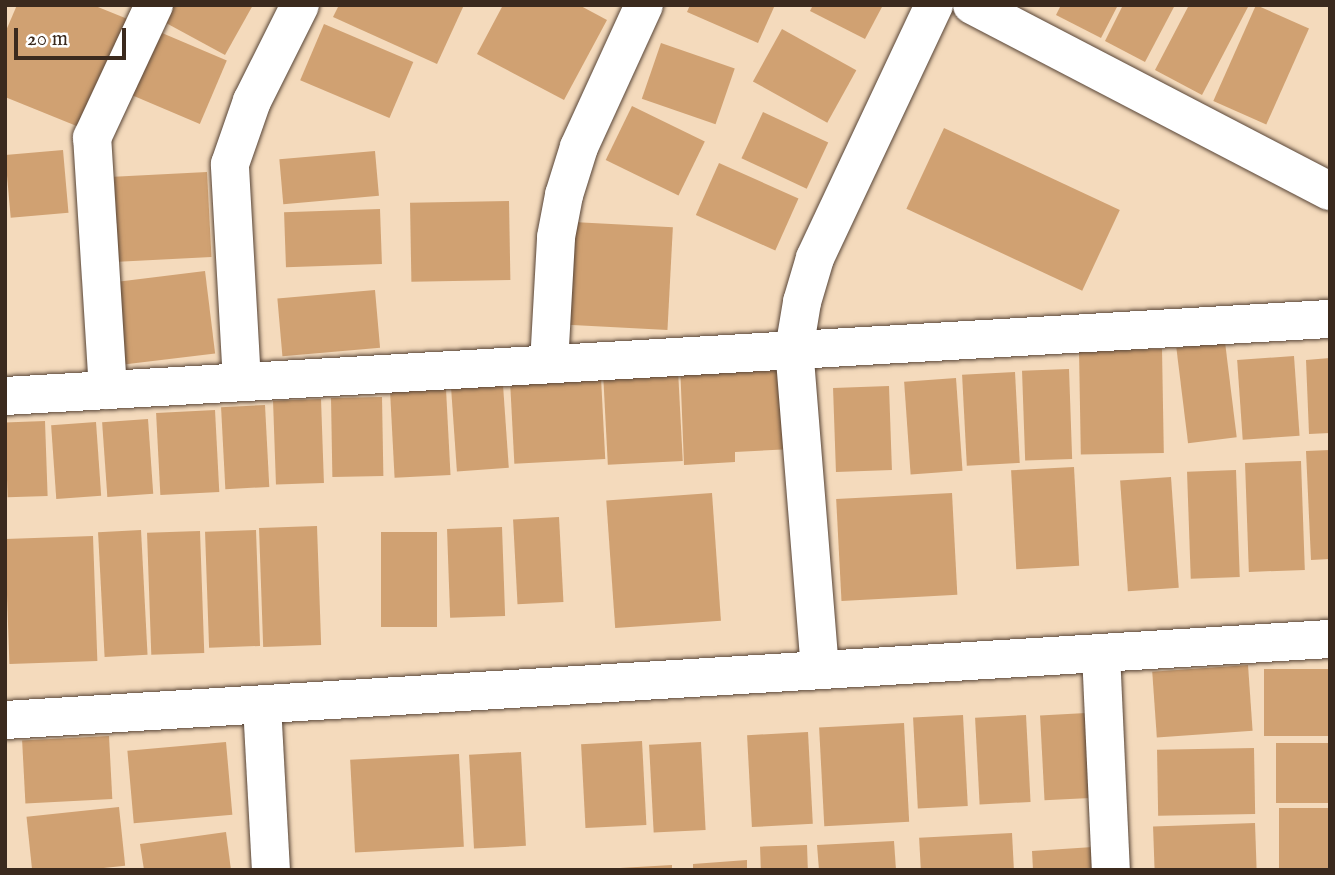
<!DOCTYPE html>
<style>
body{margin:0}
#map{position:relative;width:1335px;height:875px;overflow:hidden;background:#f4dabc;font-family:"IM FELL English",serif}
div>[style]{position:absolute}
.building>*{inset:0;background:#d0a172;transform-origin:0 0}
.roads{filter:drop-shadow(0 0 2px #574436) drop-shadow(0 0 2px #574436)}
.minor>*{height:38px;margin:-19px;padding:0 19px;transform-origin:19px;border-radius:19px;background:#fff}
span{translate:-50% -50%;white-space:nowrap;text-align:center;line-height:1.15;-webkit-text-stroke:6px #fff;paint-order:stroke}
.frame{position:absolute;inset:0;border:7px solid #3b2a1e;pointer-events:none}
.scale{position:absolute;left:14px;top:28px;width:112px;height:32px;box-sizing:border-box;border:4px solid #3b2a1e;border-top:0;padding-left:9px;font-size:21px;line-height:24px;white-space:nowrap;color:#3b2a1e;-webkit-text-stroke:5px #fff;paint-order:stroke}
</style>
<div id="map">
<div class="building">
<i style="clip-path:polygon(17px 5px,93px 5px,130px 20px,84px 129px,5px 97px,5px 33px)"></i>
<i style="clip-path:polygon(161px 5px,253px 5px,225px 55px,155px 17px)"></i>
<i style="clip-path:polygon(339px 5px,464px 5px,437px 64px,333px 17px)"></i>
<i style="clip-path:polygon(503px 5px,579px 5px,607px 20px,564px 100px,477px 54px)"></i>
<i style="clip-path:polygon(690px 5px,775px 5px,758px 43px,687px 12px)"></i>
<i style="clip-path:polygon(813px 5px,883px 5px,865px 39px,810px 11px)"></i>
<i style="clip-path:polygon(1061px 5px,1118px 5px,1101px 38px,1056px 15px)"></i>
<i style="clip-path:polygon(1123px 5px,1175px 5px,1145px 62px,1105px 41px)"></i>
<i style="clip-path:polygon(1189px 5px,1249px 5px,1202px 95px,1155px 70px)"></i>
<i style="left:1256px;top:5px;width:58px;height:105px;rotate:24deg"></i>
<i style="left:324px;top:24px;width:97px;height:61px;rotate:23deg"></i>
<i style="left:782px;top:29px;width:85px;height:60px;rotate:29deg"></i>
<i style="left:155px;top:30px;width:78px;height:69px;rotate:23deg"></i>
<i style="left:661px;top:43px;width:78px;height:59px;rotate:19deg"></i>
<i style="left:632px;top:106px;width:81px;height:60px;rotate:26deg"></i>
<i style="left:763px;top:112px;width:72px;height:51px;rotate:25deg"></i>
<i style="left:944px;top:128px;width:194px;height:89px;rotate:25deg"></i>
<i style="left:63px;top:150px;width:63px;height:58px;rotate:85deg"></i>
<i style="left:375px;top:151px;width:45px;height:96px;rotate:85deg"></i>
<i style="left:719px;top:163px;width:87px;height:57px;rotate:24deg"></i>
<i style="left:207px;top:172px;width:85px;height:93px;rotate:87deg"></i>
<i style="left:509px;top:201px;width:79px;height:99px;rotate:89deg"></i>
<i style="left:380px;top:209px;width:55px;height:96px;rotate:88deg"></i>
<i style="left:573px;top:222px;width:100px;height:103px;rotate:3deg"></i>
<i style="left:205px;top:271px;width:83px;height:92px;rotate:83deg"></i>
<i style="left:375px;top:290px;width:58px;height:98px;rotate:85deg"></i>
<i style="left:1225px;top:342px;width:96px;height:49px;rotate:83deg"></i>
<i style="left:1162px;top:349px;width:104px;height:83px;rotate:89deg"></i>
<i style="left:1294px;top:356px;width:80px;height:57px;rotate:86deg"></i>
<i style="clip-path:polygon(789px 357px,793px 449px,735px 452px,735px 462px,684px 465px,680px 363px)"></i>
<i style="clip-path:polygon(1330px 358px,1330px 433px,1309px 434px,1306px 360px)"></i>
<i style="left:1069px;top:369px;width:90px;height:47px;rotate:88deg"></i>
<i style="left:678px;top:370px;width:91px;height:75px;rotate:87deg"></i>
<i style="left:1015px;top:372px;width:91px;height:53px;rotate:87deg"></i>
<i style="left:601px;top:378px;width:81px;height:91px;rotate:87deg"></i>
<i style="left:956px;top:378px;width:93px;height:52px;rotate:86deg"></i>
<i style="left:503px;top:385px;width:83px;height:52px;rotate:86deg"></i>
<i style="left:889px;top:386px;width:84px;height:56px;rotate:88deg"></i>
<i style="left:446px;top:389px;width:86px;height:56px;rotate:87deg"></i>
<i style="left:382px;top:397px;width:79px;height:51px;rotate:89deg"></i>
<i style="left:321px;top:399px;width:84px;height:48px;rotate:88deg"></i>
<i style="left:265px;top:405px;width:82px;height:44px;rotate:87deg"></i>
<i style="left:215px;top:410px;width:82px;height:59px;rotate:87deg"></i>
<i style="left:148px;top:419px;width:75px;height:46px;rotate:86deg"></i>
<i style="left:45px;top:421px;width:75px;height:40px;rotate:88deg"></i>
<i style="left:96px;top:422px;width:74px;height:45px;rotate:86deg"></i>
<i style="clip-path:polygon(1330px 450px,1330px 559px,1311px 560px,1306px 451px)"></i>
<i style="left:1301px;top:461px;width:109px;height:56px;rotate:88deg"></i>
<i style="left:1074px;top:467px;width:99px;height:63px;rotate:87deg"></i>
<i style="left:1236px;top:470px;width:107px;height:49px;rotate:88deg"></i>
<i style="left:1171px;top:477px;width:111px;height:51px;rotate:86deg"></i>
<i style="left:712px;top:493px;width:128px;height:106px;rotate:86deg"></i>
<i style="left:952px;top:493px;width:102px;height:116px;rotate:87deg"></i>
<i style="left:559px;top:517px;width:85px;height:46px;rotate:87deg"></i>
<i style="left:317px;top:526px;width:119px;height:58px;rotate:88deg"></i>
<i style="left:502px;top:527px;width:89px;height:55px;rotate:88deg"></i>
<i style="left:141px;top:530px;width:125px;height:43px;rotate:87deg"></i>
<i style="left:256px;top:530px;width:116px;height:51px;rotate:88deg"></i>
<i style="left:200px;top:531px;width:122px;height:53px;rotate:88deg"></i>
<i style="left:381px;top:532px;width:56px;height:95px"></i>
<i style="left:93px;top:536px;width:125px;height:88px;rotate:88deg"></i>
<i style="left:1248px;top:665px;width:66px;height:96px;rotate:86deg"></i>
<i style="left:1330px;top:669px;width:67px;height:66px;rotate:90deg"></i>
<i style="left:1086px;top:713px;width:85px;height:46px;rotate:87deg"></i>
<i style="left:963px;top:715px;width:91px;height:50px;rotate:87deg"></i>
<i style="left:1026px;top:715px;width:87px;height:51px;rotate:87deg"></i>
<i style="left:904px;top:723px;width:99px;height:85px;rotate:87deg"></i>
<i style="left:808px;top:732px;width:92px;height:61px;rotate:87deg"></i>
<i style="left:109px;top:736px;width:63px;height:87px;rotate:87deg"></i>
<i style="left:642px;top:741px;width:84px;height:61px;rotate:87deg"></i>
<i style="left:226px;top:742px;width:73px;height:99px;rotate:85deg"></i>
<i style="left:701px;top:742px;width:88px;height:52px;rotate:87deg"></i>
<i style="left:1330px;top:743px;width:60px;height:54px;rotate:90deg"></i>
<i style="left:1254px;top:748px;width:66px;height:97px;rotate:89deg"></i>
<i style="left:521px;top:752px;width:94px;height:52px;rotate:87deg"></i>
<i style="left:459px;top:754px;width:93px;height:109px;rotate:87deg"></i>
<i style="left:119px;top:807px;width:59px;height:93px;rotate:84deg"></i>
<i style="left:1330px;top:808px;width:62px;height:51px;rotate:90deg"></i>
<i style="left:1255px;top:823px;width:47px;height:102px;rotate:88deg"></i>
<i style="clip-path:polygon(226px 832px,231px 870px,144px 870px,140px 844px)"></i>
<i style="left:1012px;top:833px;width:37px;height:93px;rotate:87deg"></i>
<i style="clip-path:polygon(894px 841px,896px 870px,819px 870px,817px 845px)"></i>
<i style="left:807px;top:845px;width:25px;height:47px;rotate:88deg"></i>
<i style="clip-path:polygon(1093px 847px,1095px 870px,1033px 870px,1032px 851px)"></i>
<i style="clip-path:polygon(747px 860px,747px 870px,693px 870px,693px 864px)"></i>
<i style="clip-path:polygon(672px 865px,672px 870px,620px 870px,620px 868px)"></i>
</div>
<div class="roads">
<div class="minor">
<i style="left:972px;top:5px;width:403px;rotate:27.5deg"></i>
<i style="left:549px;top:364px;width:127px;rotate:-86.8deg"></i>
<i style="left:556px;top:237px;width:43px;rotate:-79.2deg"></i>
<i style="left:564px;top:195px;width:50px;rotate:-72.6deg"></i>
<i style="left:579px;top:147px;width:156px;rotate:-65.4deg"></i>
<i style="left:242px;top:382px;width:218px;rotate:-93.2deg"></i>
<i style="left:230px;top:164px;width:67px;rotate:-70.8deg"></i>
<i style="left:252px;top:101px;width:107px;rotate:-63.4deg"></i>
<i style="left:108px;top:390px;width:253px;rotate:-93.6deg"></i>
<i style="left:92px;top:138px;width:147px;rotate:-65deg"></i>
<i style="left:5px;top:396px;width:1327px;rotate:-3.33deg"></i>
<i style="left:1101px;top:653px;width:217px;rotate:87.4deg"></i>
<i style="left:820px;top:670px;width:321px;rotate:-94.6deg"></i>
<i style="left:794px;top:350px;width:49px;rotate:-80.5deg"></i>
<i style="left:802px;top:302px;width:46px;rotate:-73.5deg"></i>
<i style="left:815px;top:258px;width:280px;rotate:-64.8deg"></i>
<i style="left:262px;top:705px;width:165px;rotate:86.9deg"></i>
<i style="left:5px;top:720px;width:1327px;rotate:-3.5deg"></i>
</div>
</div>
<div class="frame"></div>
<div class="scale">20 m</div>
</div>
